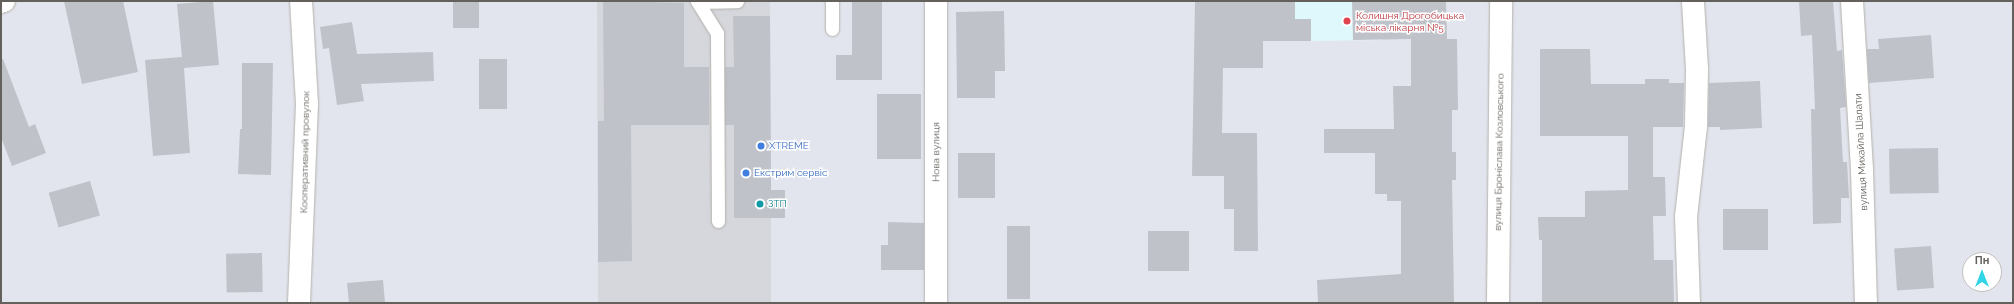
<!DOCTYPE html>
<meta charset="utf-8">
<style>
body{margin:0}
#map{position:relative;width:2014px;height:304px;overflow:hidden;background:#e3e5ee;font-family:Raleway,sans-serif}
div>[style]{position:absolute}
.industrial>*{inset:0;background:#d6d7dc}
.medical>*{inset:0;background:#dff8fb}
.building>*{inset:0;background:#bfc2c9;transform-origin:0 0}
.roads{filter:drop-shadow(0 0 1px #b3b1ac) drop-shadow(0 0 1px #b3b1ac)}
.service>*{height:13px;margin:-6.5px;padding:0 6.5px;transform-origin:6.5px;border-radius:6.5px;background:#fff}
.minor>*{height:22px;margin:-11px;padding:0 11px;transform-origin:11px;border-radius:11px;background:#fff}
.tertiary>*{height:22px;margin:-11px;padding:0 11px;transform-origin:11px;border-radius:11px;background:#fff}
.dots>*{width:11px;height:11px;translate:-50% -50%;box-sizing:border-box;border:2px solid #fff;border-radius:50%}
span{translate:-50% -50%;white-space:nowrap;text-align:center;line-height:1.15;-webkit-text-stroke:3px #fff;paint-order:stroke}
.health-label{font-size:10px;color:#be3a42}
.left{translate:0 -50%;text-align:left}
.shop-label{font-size:10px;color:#366cbe}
.street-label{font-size:10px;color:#64605b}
.culture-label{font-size:10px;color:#0d838f}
.frame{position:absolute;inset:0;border:2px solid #64605b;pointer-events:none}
.north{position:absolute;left:1962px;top:252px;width:40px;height:40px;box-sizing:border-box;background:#fff;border:1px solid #c1bfbd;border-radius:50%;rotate:0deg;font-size:11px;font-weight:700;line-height:16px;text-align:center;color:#64605b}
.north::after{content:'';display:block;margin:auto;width:14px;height:18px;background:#31d5e6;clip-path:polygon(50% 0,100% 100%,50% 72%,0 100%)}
</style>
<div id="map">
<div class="industrial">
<i style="clip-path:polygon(597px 1px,770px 1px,771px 190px,785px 190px,785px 218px,771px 218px,771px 303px,598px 303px)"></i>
</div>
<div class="medical">
<i style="clip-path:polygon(1259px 1px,1382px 1px,1382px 40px,1311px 41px,1311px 19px,1259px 20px)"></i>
</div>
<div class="building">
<i style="clip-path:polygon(64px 1px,123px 1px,138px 72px,82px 84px)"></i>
<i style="clip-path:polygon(213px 1px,219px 65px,184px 68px,190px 153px,153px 156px,145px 60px,182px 57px,177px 4px)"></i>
<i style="left:453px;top:1px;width:26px;height:27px"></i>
<i style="clip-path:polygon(603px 1px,684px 3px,684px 67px,709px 67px,709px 125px,631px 125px,632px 261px,598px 262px,598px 121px,604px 121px)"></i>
<i style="clip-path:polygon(852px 1px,882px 1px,882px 80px,836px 80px,836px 55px,852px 55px)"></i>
<i style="clip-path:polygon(1195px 1px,1295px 1px,1295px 19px,1311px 19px,1311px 41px,1263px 41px,1263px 68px,1223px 68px,1222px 133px,1257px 133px,1258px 251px,1234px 251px,1234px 209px,1224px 209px,1224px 176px,1192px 176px)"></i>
<i style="clip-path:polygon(1352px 1px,1446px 1px,1447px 39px,1457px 39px,1458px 110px,1452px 110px,1452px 152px,1456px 152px,1456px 180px,1452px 180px,1454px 303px,1318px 303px,1317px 280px,1401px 274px,1401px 201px,1387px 201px,1387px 194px,1375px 194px,1375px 153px,1324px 153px,1324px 129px,1394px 129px,1393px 86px,1411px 86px,1411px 39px,1353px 40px)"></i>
<i style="clip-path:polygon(1799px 1px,1833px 1px,1837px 51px,1842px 50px,1846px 107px,1840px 108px,1843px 162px,1847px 162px,1849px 198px,1841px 198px,1841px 223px,1813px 224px,1811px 109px,1815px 109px,1812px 35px,1801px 36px)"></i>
<i style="clip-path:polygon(1004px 11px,1005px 71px,995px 71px,995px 98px,957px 98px,956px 12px)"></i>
<i style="clip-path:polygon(733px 16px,770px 16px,771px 190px,785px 190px,785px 218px,734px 218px,734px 125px,725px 125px,725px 67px,734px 67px)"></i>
<i style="clip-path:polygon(352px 22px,357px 54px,433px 52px,434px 81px,361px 84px,364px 101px,337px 105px,329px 48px,323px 49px,320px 27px)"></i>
<i style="clip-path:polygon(1931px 35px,1934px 78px,1869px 83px,1867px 49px,1879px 49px,1878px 39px)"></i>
<i style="clip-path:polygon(1540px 49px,1590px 49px,1591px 84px,1645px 84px,1645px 79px,1669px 79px,1669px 83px,1684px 83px,1683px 127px,1653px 127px,1653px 177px,1665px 177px,1666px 216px,1653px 216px,1654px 260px,1673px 260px,1674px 303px,1542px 303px,1542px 240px,1539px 240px,1538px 217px,1585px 217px,1585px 191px,1628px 190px,1628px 136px,1540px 136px)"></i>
<i style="clip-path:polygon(3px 59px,29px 127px,35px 124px,46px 153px,12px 166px,1px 137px,1px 60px)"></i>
<i style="left:479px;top:59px;width:28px;height:50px"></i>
<i style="clip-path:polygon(242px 63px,273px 63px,271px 175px,238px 174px,240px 129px,242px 129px)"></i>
<i style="clip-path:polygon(1760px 81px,1762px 128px,1720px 130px,1720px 127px,1708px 127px,1709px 83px)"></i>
<i style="left:921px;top:94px;width:65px;height:44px;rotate:90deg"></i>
<i style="left:1938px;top:148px;width:45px;height:49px;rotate:89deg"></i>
<i style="left:958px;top:153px;width:37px;height:45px"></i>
<i style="left:90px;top:181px;width:36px;height:43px;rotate:74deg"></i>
<i style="left:1723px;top:209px;width:45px;height:41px"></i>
<i style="clip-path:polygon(888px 222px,924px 223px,924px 270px,881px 270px,881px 245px,888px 245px)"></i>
<i style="left:1007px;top:226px;width:23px;height:73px"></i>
<i style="left:1148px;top:231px;width:41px;height:40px"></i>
<i style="left:1931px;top:246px;width:42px;height:37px;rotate:86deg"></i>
<i style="left:262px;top:253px;width:39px;height:36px;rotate:89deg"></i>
<i style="clip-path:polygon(383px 280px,385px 303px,349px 303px,347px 283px)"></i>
</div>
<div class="roads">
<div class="service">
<i style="left:697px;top:1px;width:38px;rotate:58deg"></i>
<i style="left:717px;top:33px;width:188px;rotate:89.7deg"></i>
<i style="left:832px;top:1px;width:28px;rotate:90deg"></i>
<i style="left:698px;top:2px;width:39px;rotate:-1deg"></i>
</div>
<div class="minor">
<i style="left:1852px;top:1px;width:169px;rotate:86.6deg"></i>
<i style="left:1862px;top:170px;width:133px;rotate:88.3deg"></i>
<i style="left:299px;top:303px;width:199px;rotate:-87.7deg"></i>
<i style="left:307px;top:104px;width:103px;rotate:-93.3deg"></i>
<i style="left:936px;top:303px;width:302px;rotate:-90deg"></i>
<i style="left:1689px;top:303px;width:86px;rotate:-92deg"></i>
<i style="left:1686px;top:217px;width:92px;rotate:-83.7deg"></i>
<i style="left:1696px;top:126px;width:57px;rotate:-89deg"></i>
<i style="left:1697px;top:69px;width:68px;rotate:-93.4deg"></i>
</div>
<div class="tertiary">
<i style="left:1px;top:2px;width:3px;rotate:-18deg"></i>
<i style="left:1498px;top:303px;width:302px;rotate:-89.4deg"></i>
</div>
</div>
<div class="dots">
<i style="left:1347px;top:21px;background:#e0444e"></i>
<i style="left:761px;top:146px;background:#3f7fe0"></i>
<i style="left:746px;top:173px;background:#3f7fe0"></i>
<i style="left:760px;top:204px;background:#0f9aa8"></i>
</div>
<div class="health-label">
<span class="left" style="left:1356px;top:21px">Колишня Дрогобицька<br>міська лікарня №5</span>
</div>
<div class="shop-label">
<span class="left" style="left:769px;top:146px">XTREME</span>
<span class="left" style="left:754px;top:173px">Екстрим сервіс</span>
</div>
<div class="street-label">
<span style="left:305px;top:152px;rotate:-89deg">Кооперативний провулок</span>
<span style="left:936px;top:152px;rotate:-90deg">Нова вулиця</span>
<span style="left:1499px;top:152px;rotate:-89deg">вулиця Броніслава Козловського</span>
<span style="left:1861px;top:152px;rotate:-93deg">вулиця Михайла Шалати</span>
</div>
<div class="culture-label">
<span class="left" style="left:768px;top:204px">ЗТП</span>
</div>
<div class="frame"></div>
<div class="north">Пн</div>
</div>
